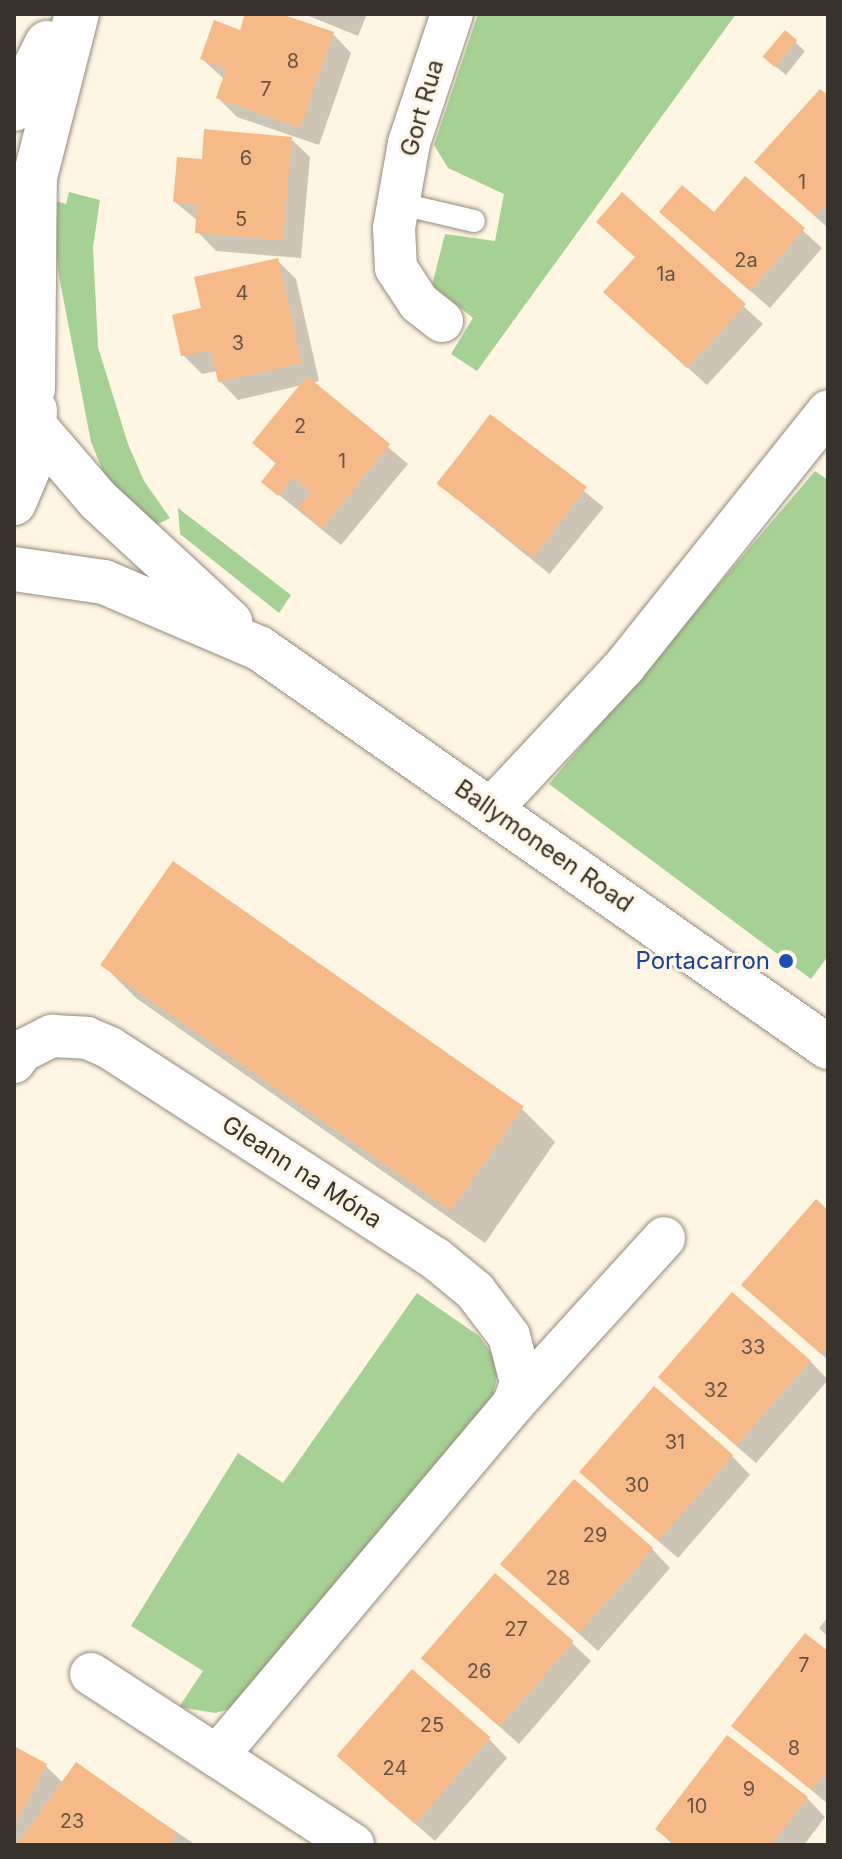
<!DOCTYPE html>
<meta charset="utf-8">
<style>
body{margin:0}
#map{position:relative;width:842px;height:1859px;overflow:hidden;background:#fff5e3;font-family:Inter,sans-serif}
div>[style]{position:absolute}
.green>*{inset:0;background:#a6d195}
.shadow>*{inset:0;background:#0003;transform-origin:0 0}
.building>*{inset:0;background:#f6b988;transform-origin:0 0}
.roads{filter:drop-shadow(0 0 2px #948b7b) drop-shadow(0 0 2px #948b7b)}
.service>*{height:22px;margin:-11px;padding:0 11px;transform-origin:11px;border-radius:11px;background:#fff}
.minor>*{height:42px;margin:-21px;padding:0 21px;transform-origin:21px;border-radius:21px;background:#fff}
.tertiary>*{height:44px;margin:-22px;padding:0 22px;transform-origin:22px;border-radius:22px;background:#fff}
.dots>*{width:22px;height:22px;translate:-50% -50%;box-sizing:border-box;border:4px solid #fff5e3;border-radius:50%}
span{translate:-50% -50%;white-space:nowrap;text-align:center;line-height:1.15;-webkit-text-stroke:6px #fff5e3;paint-order:stroke}
.number-label{font-size:20px;color:#675443}
.number-label span{-webkit-text-stroke-width:0}
.street-label{font-size:24px;color:#37332c}
.transit-label{font-size:24px;color:#164399}
.right{translate:-100% -50%;text-align:right}
.frame{position:absolute;inset:0;border:16px solid #37332c;pointer-events:none}
</style>
<div id="map">
<div class="green">
<i style="clip-path:polygon(478px 14px,736px 14px,477px 371px,451px 354px,473px 318px,432px 285px,445px 234px,495px 241px,504px 194px,448px 168px,434px 145px)"></i>
<i style="clip-path:polygon(69px 192px,100px 200px,93px 247px,98px 347px,128px 444px,144px 481px,170px 518px,148px 529px,108px 483px,91px 442px,59px 276px,51px 200px,66px 204px)"></i>
<i style="clip-path:polygon(815px 471px,828px 480px,828px 956px,811px 979px,549px 784px)"></i>
<i style="clip-path:polygon(178px 508px,291px 595px,279px 613px,180px 534px)"></i>
<i style="clip-path:polygon(417px 1293px,479px 1336px,492px 1354px,497px 1376px,493px 1396px,237px 1707px,215px 1713px,179px 1707px,203px 1671px,131px 1626px,238px 1453px,283px 1483px)"></i>
</div>
<div class="shadow">
<i style="clip-path:polygon(247px 14px,275px 14px,333px 34px,351px 53px,319px 145px,237px 117px,218px 98px,224px 79px,202px 59px,241px 32px)"></i>
<i style="clip-path:polygon(304px 14px,367px 14px,358px 36px)"></i>
<i style="clip-path:polygon(785px 33px,805px 51px,786px 75px,775px 66px)"></i>
<i style="clip-path:polygon(828px 98px,828px 228px,775px 180px)"></i>
<i style="clip-path:polygon(291px 139px,310px 157px,301px 258px,216px 251px,198px 232px,198px 221px,175px 202px,204px 162px)"></i>
<i style="clip-path:polygon(745px 179px,822px 248px,770px 308px,680px 230px,714px 215px)"></i>
<i style="clip-path:polygon(622px 195px,763px 324px,707px 385px,624px 310px,636px 257px)"></i>
<i style="clip-path:polygon(277px 260px,296px 279px,319px 381px,312px 383px,408px 464px,341px 545px,263px 482px,277px 465px,254px 443px,302px 385px,238px 400px,220px 381px,217px 371px,202px 374px,183px 355px,204px 310px)"></i>
<i style="left:491px;top:416px;width:145px;height:86px;rotate:39deg"></i>
<i style="clip-path:polygon(103px 965px,522px 1109px,555px 1142px,485px 1243px,136px 998px)"></i>
<i style="clip-path:polygon(828px 1212px,828px 1360px,744px 1285px)"></i>
<i style="clip-path:polygon(810px 1361px,828px 1380px,756px 1463px,679px 1396px)"></i>
<i style="clip-path:polygon(732px 1456px,750px 1475px,678px 1558px,600px 1491px)"></i>
<i style="clip-path:polygon(652px 1549px,670px 1568px,598px 1651px,503px 1565px)"></i>
<i style="clip-path:polygon(828px 1617px,828px 1637px,819px 1628px)"></i>
<i style="clip-path:polygon(572px 1643px,591px 1661px,519px 1744px,423px 1658px)"></i>
<i style="clip-path:polygon(828px 1653px,828px 1804px,734px 1726px)"></i>
<i style="clip-path:polygon(489px 1739px,507px 1758px,435px 1841px,358px 1774px)"></i>
<i style="clip-path:polygon(14px 1748px,46px 1766px,63px 1783px,76px 1765px,196px 1845px,14px 1845px)"></i>
<i style="clip-path:polygon(807px 1798px,825px 1817px,804px 1845px,673px 1845px,657px 1829px)"></i>
</div>
<div class="building">
<i style="clip-path:polygon(245px 14px,281px 14px,334px 32px,300px 128px,216px 98px,226px 69px,200px 59px,214px 20px,240px 30px)"></i>
<i style="left:785px;top:30px;width:16px;height:35px;rotate:40deg"></i>
<i style="clip-path:polygon(820px 89px,828px 95px,828px 202px,815px 216px,754px 162px)"></i>
<i style="clip-path:polygon(204px 129px,292px 137px,283px 240px,195px 233px,197px 205px,173px 202px,177px 157px,202px 159px)"></i>
<i style="clip-path:polygon(745px 176px,805px 228px,750px 291px,659px 212px,682px 185px,714px 212px)"></i>
<i style="clip-path:polygon(622px 192px,746px 304px,687px 368px,603px 292px,635px 257px,596px 222px)"></i>
<i style="clip-path:polygon(278px 258px,302px 363px,218px 382px,211px 350px,181px 356px,172px 315px,201px 308px,194px 277px)"></i>
<i style="clip-path:polygon(307px 376px,390px 444px,322px 528px,298px 507px,311px 492px,293px 477px,278px 496px,261px 482px,276px 463px,252px 443px)"></i>
<i style="left:490px;top:414px;width:121px;height:88px;rotate:37deg"></i>
<i style="left:173px;top:861px;width:428px;height:127px;rotate:35deg"></i>
<i style="clip-path:polygon(816px 1199px,828px 1210px,828px 1345px,821px 1354px,741px 1285px)"></i>
<i style="left:732px;top:1292px;width:104px;height:113px;rotate:41deg"></i>
<i style="left:654px;top:1386px;width:105px;height:114px;rotate:41deg"></i>
<i style="left:574px;top:1479px;width:105px;height:113px;rotate:41deg"></i>
<i style="left:495px;top:1573px;width:104px;height:113px;rotate:41deg"></i>
<i style="clip-path:polygon(805px 1633px,828px 1651px,828px 1770px,812px 1790px,731px 1726px)"></i>
<i style="left:412px;top:1669px;width:104px;height:115px;rotate:41deg"></i>
<i style="clip-path:polygon(727px 1735px,808px 1797px,771px 1845px,675px 1845px,655px 1829px)"></i>
<i style="clip-path:polygon(14px 1746px,47px 1764px,14px 1826px)"></i>
<i style="clip-path:polygon(76px 1762px,177px 1833px,169px 1845px,17px 1845px)"></i>
</div>
<div class="roads">
<div class="service">
<i style="left:397px;top:203px;width:79px;rotate:13.2deg"></i>
</div>
<div class="minor">
<i style="left:442px;top:321px;width:29px;rotate:-142deg"></i>
<i style="left:419px;top:303px;width:42px;rotate:-123.3deg"></i>
<i style="left:396px;top:268px;width:40px;rotate:-92.9deg"></i>
<i style="left:394px;top:228px;width:86px;rotate:-80deg"></i>
<i style="left:409px;top:143px;width:136px;rotate:-71.6deg"></i>
<i style="left:491px;top:809px;width:195px;rotate:-46.9deg"></i>
<i style="left:624px;top:667px;width:327px;rotate:-51.4deg"></i>
<i style="left:14px;top:1062px;width:14px;rotate:-54deg"></i>
<i style="left:22px;top:1051px;width:34px;rotate:-27deg"></i>
<i style="left:52px;top:1036px;width:35px;rotate:3deg"></i>
<i style="left:87px;top:1038px;width:25px;rotate:23deg"></i>
<i style="left:110px;top:1048px;width:387px;rotate:32.9deg"></i>
<i style="left:435px;top:1258px;width:52px;rotate:39.5deg"></i>
<i style="left:475px;top:1291px;width:56px;rotate:52.9deg"></i>
<i style="left:509px;top:1336px;width:48px;rotate:75.4deg"></i>
<i style="left:521px;top:1382px;width:22px;rotate:108deg"></i>
<i style="left:91px;top:1674px;width:313px;rotate:33.1deg"></i>
<i style="left:217px;top:1756px;width:461px;rotate:-49.9deg"></i>
<i style="left:514px;top:1403px;width:223px;rotate:-47.7deg"></i>
</div>
<div class="tertiary">
<i style="left:14px;top:109px;width:74px;rotate:-63.4deg"></i>
<i style="left:33px;top:389px;width:212px;rotate:-89.5deg"></i>
<i style="left:35px;top:177px;width:168px;rotate:-75.6deg"></i>
<i style="left:37px;top:429px;width:94px;rotate:49.3deg"></i>
<i style="left:98px;top:500px;width:180px;rotate:42.7deg"></i>
<i style="left:14px;top:503px;width:49px;rotate:-67.1deg"></i>
<i style="left:33px;top:458px;width:48px;rotate:-87.6deg"></i>
<i style="left:14px;top:569px;width:91px;rotate:8.2deg"></i>
<i style="left:104px;top:582px;width:168px;rotate:23.1deg"></i>
<i style="left:259px;top:648px;width:695px;rotate:35.04deg"></i>
</div>
</div>
<div class="dots">
<i style="left:786px;top:961px;background:#1a4fb4"></i>
</div>
<div class="number-label">
<span style="left:293px;top:61px">8</span>
<span style="left:266px;top:89px">7</span>
<span style="left:246px;top:158px">6</span>
<span style="left:802px;top:182px">1</span>
<span style="left:241px;top:219px">5</span>
<span style="left:746px;top:260px">2a</span>
<span style="left:666px;top:274px">1a</span>
<span style="left:242px;top:293px">4</span>
<span style="left:238px;top:343px">3</span>
<span style="left:300px;top:426px">2</span>
<span style="left:342px;top:461px">1</span>
<span style="left:753px;top:1347px">33</span>
<span style="left:716px;top:1390px">32</span>
<span style="left:675px;top:1442px">31</span>
<span style="left:637px;top:1485px">30</span>
<span style="left:595px;top:1535px">29</span>
<span style="left:558px;top:1578px">28</span>
<span style="left:516px;top:1629px">27</span>
<span style="left:804px;top:1665px">7</span>
<span style="left:479px;top:1671px">26</span>
<span style="left:432px;top:1725px">25</span>
<span style="left:794px;top:1748px">8</span>
<span style="left:395px;top:1768px">24</span>
<span style="left:749px;top:1789px">9</span>
<span style="left:697px;top:1806px">10</span>
<span style="left:72px;top:1821px">23</span>
</div>
<div class="street-label">
<span style="left:422px;top:108px;rotate:-74deg">Gort Rua</span>
<span style="left:544px;top:846px;rotate:35deg">Ballymoneen Road</span>
<span style="left:302px;top:1172px;rotate:33deg">Gleann na Móna</span>
</div>
<div class="transit-label">
<span class="right" style="left:770px;top:961px">Portacarron</span>
</div>
<div class="frame"></div>
</div>
